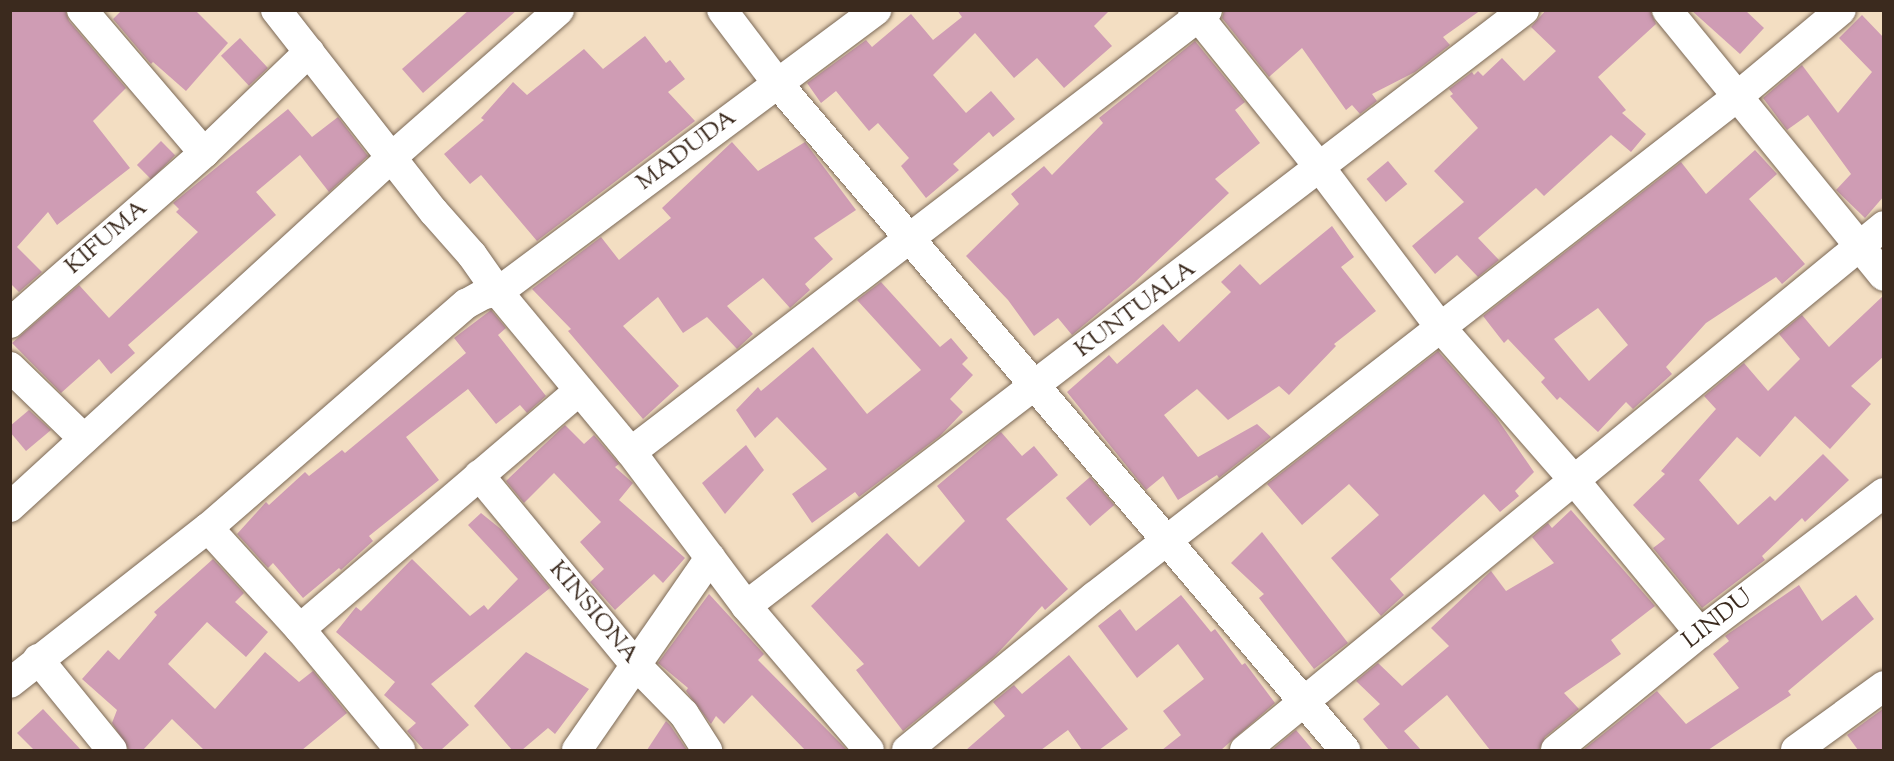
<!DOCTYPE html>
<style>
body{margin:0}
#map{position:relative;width:1894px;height:761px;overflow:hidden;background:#f3dec2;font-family:"Sorts Mill Goudy",serif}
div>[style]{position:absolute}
.building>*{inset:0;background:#cf9cb4;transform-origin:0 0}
.roads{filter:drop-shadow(0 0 2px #7b6957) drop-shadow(0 0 2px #7b6957)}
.minor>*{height:30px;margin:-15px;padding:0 15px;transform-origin:15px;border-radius:15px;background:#fff}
span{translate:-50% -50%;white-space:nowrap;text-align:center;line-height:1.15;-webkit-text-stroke:4.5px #fff;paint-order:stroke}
.street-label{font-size:24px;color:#3b2a1e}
.frame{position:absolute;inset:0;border:12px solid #3b2a1e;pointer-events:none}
</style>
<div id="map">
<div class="building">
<i style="clip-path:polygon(10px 10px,65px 10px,69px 21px,126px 88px,93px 121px,130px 168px,57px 225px,48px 212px,17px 247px,42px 272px,19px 292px,10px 283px)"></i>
<i style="clip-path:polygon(122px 10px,195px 10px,228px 43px,186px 91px,153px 62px,151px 64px,113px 19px)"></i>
<i style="clip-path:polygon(469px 10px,517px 10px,423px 93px,402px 69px)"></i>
<i style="clip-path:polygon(957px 10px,1110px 10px,1094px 26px,1112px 46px,1064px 88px,1037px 58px,1014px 78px,975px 33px,933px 75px,966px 113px,991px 91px,1015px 119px,993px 137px,989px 132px,953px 164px,959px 170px,926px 198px,901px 166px,909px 158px,878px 123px,869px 131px,836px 91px,821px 103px,807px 83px,866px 40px,872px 47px,911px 14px,933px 40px,962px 17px)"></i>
<i style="clip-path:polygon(1224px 10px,1481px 10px,1443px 37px,1450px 45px,1415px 72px,1372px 94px,1377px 101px,1360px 114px,1352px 105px,1346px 110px,1302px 48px,1269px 77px,1222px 18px)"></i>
<i style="clip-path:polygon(1546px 10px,1650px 10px,1656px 24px,1598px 77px,1626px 110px,1622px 113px,1646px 134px,1631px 152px,1611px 135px,1544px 196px,1536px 188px,1478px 238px,1499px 260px,1478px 277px,1457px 255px,1435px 274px,1412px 246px,1464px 202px,1434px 171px,1478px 128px,1450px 96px,1453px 94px,1449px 89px,1472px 72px,1474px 75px,1478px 71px,1483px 76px,1502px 58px,1524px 81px,1556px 51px,1531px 27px)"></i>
<i style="clip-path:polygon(1691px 10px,1745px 10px,1764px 28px,1740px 54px)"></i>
<i style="clip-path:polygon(1862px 15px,1884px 38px,1884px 196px,1865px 218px,1836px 190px,1851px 174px,1808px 115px,1787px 130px,1763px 98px,1802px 65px,1838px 113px,1872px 72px,1839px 38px)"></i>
<i style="clip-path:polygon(645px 36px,666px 63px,670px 60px,685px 79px,668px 92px,695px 121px,537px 241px,481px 175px,470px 184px,444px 154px,484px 120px,481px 118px,513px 82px,527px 95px,584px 49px,603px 69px)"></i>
<i style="left:240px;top:38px;width:41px;height:26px;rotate:47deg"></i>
<i style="clip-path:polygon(1195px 41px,1245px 102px,1235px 110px,1260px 143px,1215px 179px,1229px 193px,1134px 283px,1072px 335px,1058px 318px,1034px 336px,1008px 300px,966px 256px,1019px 204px,1011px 194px,1044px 166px,1052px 175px,1103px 123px,1099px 118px)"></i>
<i style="clip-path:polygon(288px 109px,312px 137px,338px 117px,368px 156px,329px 192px,300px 155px,256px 192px,276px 215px,128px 345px,135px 353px,111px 374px,99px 359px,61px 393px,12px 343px,79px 285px,109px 318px,198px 232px,176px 212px,179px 209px,173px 203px)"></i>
<i style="left:161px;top:141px;width:20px;height:34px;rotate:45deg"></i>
<i style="clip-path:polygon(732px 142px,758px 171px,805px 142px,856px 210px,814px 238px,833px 259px,805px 284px,810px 290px,790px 308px,763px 278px,727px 306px,753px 334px,737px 349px,707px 317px,683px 333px,658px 297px,623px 326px,679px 386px,643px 419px,568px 331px,571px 329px,532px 289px,601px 237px,619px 260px,671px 218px,662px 208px)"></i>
<i style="clip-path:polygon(evenodd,1755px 150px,1777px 174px,1749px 199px,1805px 264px,1782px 284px,1776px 277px,1706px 323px,1666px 367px,1672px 374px,1633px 409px,1626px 402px,1598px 432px,1560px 397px,1557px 400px,1541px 382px,1545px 378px,1508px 339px,1504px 343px,1483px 316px,1681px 162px,1706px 194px,1755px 150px,1598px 308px,1628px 345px,1589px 381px,1554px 339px,1598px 308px)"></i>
<i style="left:1388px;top:161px;width:30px;height:28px;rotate:50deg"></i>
<i style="clip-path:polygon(1332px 226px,1354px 257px,1341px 267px,1376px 311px,1334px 344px,1336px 346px,1289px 395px,1279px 386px,1228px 420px,1197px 389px,1164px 415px,1198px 457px,1257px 424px,1271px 437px,1219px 478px,1217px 475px,1178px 500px,1163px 476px,1146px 490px,1067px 392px,1109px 355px,1117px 364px,1163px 324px,1179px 342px,1231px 292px,1221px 282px,1240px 264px,1260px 285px)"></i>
<i style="clip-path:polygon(881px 282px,940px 347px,951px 338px,968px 358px,962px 364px,973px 375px,950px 399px,963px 412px,940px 436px,859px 497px,855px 492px,812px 523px,792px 494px,827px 469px,777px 417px,755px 438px,736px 410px,758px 387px,761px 391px,813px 347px,867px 414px,921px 370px,857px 300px)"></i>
<i style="clip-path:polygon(1884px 295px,1884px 356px,1851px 386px,1871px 404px,1830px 449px,1795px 416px,1760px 457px,1737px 437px,1699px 480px,1738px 525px,1770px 496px,1775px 501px,1823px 454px,1849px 480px,1805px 522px,1802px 518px,1762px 556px,1765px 560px,1702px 608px,1653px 548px,1665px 539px,1633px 505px,1665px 474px,1661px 471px,1716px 409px,1704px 396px,1744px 363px,1768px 391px,1800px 359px,1779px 334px,1802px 315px,1829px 347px)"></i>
<i style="clip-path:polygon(491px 310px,506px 328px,498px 335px,546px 396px,527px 413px,520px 405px,496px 424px,468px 389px,406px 437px,439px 480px,369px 536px,373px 541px,341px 570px,339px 568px,303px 598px,273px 563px,268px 568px,237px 534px,266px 502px,269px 505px,305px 472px,309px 476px,342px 450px,345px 453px,466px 353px,454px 338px)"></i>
<i style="clip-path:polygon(1438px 351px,1496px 417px,1534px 472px,1515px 491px,1519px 496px,1500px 512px,1484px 494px,1390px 579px,1404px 595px,1381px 616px,1331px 558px,1379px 515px,1349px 484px,1302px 525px,1267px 484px)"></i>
<i style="clip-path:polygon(29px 410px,51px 430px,26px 451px,10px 432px,10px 426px)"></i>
<i style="clip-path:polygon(565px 425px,584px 444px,594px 435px,619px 464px,615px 467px,633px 483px,619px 500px,685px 558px,663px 583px,654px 574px,615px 610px,590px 582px,604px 569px,580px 542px,601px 522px,554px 473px,524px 503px,506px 481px)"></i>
<i style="clip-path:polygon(1001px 432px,1022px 456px,1034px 446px,1058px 475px,1006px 519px,1068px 589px,1045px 610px,1042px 606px,994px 657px,903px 731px,856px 670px,864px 664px,811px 606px,887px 533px,919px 567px,965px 521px,937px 486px)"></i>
<i style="clip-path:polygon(746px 445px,764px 470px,725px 514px,702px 483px)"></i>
<i style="left:1090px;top:477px;width:37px;height:32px;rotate:49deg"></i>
<i style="clip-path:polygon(1571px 510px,1655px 606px,1611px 640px,1621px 654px,1564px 693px,1579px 709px,1545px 737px,1539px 750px,1490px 750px,1447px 695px,1404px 731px,1421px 750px,1389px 750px,1363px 719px,1380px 704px,1356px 681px,1378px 663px,1402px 686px,1449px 646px,1431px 628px,1491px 571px,1506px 591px,1554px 563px,1532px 537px,1548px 523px,1552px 528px)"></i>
<i style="clip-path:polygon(481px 513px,502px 530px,550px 588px,431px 684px,469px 725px,441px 750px,424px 750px,407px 731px,416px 723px,384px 695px,395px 682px,336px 632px,356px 607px,361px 611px,412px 559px,470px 616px,484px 605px,488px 610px,518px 579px,468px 525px)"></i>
<i style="clip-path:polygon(1262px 532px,1348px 643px,1314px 669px,1259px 598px,1264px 594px,1231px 563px)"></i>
<i style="clip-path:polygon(213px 559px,244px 593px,235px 602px,268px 632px,246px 657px,207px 622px,168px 664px,215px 709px,265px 652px,299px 682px,313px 671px,347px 713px,302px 750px,204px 750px,172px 719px,143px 750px,129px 750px,112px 723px,117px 710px,82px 679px,108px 650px,119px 660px,157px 615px,154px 612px)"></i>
<i style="clip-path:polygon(1799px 585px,1822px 621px,1856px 595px,1874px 619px,1788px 691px,1791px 695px,1708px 750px,1583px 750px,1657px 691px,1686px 724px,1739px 688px,1713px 654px,1729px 641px,1725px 636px)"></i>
<i style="clip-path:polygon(709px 594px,764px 654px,758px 660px,847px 750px,805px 750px,752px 695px,724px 724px,716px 716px,711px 724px,686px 691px,688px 688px,658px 663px)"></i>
<i style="clip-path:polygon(1181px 595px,1211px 632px,1215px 629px,1242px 665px,1245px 663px,1275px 703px,1221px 750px,1162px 750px,1181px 735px,1163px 711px,1204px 679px,1178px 644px,1137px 678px,1098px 626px,1120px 609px,1136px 631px)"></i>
<i style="clip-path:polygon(526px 652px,589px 689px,555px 734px,548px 728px,522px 750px,512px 750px,474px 706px)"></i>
<i style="clip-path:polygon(1069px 655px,1128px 729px,1099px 750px,1082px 750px,1068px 730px,1041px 750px,966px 750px,1005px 716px,993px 702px,1014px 685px,1022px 694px)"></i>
<i style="clip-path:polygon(1884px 708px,1884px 750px,1858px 750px,1847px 735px)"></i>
<i style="clip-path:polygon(43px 709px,81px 750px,34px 750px,17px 733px)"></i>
<i style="clip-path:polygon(666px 721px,670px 725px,687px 750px,647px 750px)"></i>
<i style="clip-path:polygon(1296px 730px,1313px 750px,1272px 750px)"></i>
</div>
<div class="roads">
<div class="minor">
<i style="left:82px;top:10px;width:188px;rotate:49.5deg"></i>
<i style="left:276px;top:10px;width:256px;rotate:52deg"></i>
<i style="left:434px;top:212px;width:57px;rotate:48.5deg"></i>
<i style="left:472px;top:255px;width:45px;rotate:54.9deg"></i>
<i style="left:498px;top:292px;width:208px;rotate:50.3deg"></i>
<i style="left:631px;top:452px;width:192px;rotate:53.2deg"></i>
<i style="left:746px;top:606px;width:189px;rotate:49.5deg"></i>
<i style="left:722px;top:10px;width:93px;rotate:52.9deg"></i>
<i style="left:778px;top:84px;width:875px;rotate:49.59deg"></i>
<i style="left:1193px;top:10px;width:204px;rotate:51.2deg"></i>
<i style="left:1321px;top:169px;width:199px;rotate:53deg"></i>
<i style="left:1441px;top:328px;width:203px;rotate:48.8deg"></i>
<i style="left:1575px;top:481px;width:197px;rotate:50.6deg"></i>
<i style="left:1667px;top:10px;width:343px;rotate:50.8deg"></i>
<i style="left:10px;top:323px;width:258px;rotate:-41.2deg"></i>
<i style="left:204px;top:153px;width:146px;rotate:-43.9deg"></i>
<i style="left:10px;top:367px;width:103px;rotate:44.2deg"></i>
<i style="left:631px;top:452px;width:726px;rotate:-37.5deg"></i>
<i style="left:479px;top:475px;width:244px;rotate:50.5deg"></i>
<i style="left:634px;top:663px;width:71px;rotate:45.6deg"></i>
<i style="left:684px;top:714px;width:43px;rotate:57.4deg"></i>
<i style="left:10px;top:507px;width:520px;rotate:-42.5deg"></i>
<i style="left:393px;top:156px;width:221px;rotate:-41.3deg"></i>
<i style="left:208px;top:528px;width:137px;rotate:47.7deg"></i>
<i style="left:300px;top:629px;width:157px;rotate:50.4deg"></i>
<i style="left:746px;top:606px;width:980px;rotate:-37.45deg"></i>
<i style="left:300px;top:629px;width:367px;rotate:-40.5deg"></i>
<i style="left:38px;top:659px;width:117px;rotate:50.9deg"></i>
<i style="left:10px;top:683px;width:251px;rotate:-38.1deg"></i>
<i style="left:208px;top:528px;width:342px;rotate:-41deg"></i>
<i style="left:466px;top:304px;width:21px;rotate:-29deg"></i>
<i style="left:484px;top:294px;width:14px;rotate:-8deg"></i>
<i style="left:498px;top:292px;width:472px;rotate:-36.7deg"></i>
<i style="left:577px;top:750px;width:234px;rotate:-55.3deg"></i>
<i style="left:907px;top:750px;width:242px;rotate:-39.3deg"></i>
<i style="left:1094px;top:597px;width:816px;rotate:-37.88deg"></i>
<i style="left:1738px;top:96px;width:134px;rotate:-39.9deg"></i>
<i style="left:1245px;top:750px;width:826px;rotate:-39.35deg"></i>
<i style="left:1556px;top:750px;width:186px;rotate:-39.1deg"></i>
<i style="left:1700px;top:633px;width:231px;rotate:-37.3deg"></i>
<i style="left:1796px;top:750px;width:109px;rotate:-36deg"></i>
</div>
</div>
<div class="street-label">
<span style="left:687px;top:151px;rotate:-37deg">MADUDA</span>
<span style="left:107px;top:238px;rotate:-41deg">KIFUMA</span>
<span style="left:1136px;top:310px;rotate:-37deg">KUNTUALA</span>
<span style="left:593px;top:613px;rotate:50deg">KINSIONA</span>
<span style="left:1718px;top:620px;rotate:-38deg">LINDU</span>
</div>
<div class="frame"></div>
</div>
